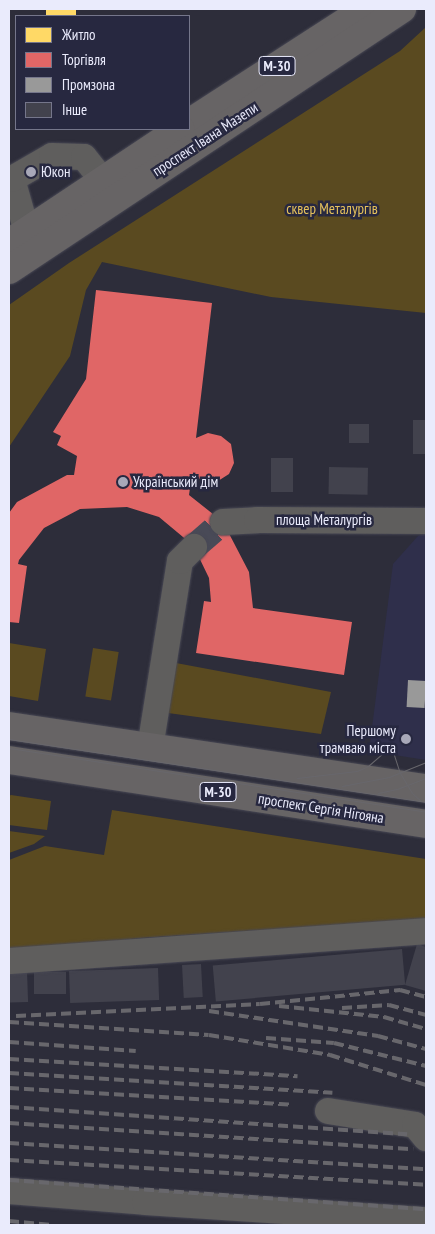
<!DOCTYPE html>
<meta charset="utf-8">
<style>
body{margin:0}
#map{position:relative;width:435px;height:1234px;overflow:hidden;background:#2d2d3a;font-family:"PT Sans Narrow",sans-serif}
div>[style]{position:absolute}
.built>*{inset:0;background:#2f2f4b}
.green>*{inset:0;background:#5a4a20;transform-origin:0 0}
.homes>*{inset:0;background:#ffd966;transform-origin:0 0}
.shops>*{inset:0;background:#e06666}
.industry>*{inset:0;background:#999;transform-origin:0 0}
.building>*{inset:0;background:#42424d;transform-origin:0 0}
.minor-tunnel>*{height:26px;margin-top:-13px;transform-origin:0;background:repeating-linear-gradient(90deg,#494a57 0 26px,transparent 0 39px)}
.roads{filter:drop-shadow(0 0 1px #484854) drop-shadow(0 0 1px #484854)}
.minor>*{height:26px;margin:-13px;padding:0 13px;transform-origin:13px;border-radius:13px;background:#5f5e5d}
.highway>*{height:28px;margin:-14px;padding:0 14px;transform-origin:14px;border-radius:14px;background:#676465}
.tram>*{height:1px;margin:-0.5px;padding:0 0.5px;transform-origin:0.5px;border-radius:0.5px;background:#68676c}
.rail>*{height:4px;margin-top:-2px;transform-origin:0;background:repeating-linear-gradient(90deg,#68676c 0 10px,transparent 0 15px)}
.dots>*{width:14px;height:14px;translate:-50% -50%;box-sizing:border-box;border:2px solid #272840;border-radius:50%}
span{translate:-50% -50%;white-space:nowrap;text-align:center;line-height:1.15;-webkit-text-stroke:5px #272840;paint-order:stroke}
.shield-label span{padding:1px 4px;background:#272840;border:1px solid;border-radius:4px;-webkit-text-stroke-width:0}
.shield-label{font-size:14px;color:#eaebfc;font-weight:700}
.street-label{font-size:15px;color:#eaebfc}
.poi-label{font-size:15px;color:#eaebfc}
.left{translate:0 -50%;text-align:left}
.right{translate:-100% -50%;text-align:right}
.park-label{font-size:15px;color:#e5c15c}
.frame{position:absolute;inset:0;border:10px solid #eaebfc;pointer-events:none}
.legend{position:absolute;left:15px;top:15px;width:175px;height:115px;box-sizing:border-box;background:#272840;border:1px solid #75768b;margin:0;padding:6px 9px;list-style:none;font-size:15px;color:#eaebfc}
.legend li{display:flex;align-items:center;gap:10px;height:25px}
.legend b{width:25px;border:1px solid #75768b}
</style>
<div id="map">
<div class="built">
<i style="clip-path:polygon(426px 533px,426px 760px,369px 751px,393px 564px,418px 536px)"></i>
</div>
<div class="green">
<i style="clip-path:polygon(426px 27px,426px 313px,271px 297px,102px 262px,86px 290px,70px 356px,9px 447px,9px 305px,69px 263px,400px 51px)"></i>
<i style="clip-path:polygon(9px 643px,46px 649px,38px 701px,9px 696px)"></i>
<i style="left:93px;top:648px;width:26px;height:49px;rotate:9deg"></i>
<i style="clip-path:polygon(176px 663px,331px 692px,321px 734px,168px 713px)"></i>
<i style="clip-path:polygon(11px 795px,51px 801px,47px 830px,9px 825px,9px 796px)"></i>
<i style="clip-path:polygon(112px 810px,426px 859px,426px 919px,141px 938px,9px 952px,9px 860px,45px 846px,104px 855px)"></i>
<i style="clip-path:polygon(9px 831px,45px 836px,34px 844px,9px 853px)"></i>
</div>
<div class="homes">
<i style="left:46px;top:9px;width:30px;height:7px"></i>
</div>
<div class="shops">
<i style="clip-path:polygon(96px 290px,212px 303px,196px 438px,208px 433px,221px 436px,231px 444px,234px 463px,229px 474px,218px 481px,205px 482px,192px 474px,189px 495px,223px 522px,249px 572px,253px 608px,352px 622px,344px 675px,196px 653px,204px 601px,211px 602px,209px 578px,194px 547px,183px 537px,159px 517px,127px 507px,80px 509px,44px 528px,19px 560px,18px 564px,27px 566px,19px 623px,9px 622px,9px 513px,17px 502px,67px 475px,74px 475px,77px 456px,57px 445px,61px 436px,53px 432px,86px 379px)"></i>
</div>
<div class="industry">
<i style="left:408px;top:680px;width:18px;height:27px;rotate:3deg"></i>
</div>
<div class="building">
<i style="left:413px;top:420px;width:13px;height:34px"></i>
<i style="left:349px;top:424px;width:20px;height:19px"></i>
<i style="left:271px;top:458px;width:22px;height:34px"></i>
<i style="left:329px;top:467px;width:39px;height:27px;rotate:1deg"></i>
<i style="clip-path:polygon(417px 944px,426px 947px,426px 991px,405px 985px)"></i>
<i style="left:402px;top:949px;width:36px;height:190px;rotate:85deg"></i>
<i style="left:201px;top:964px;width:33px;height:19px;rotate:87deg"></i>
<i style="left:158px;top:968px;width:32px;height:89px;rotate:88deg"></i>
<i style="left:27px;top:971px;width:31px;height:18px;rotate:88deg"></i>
<i style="left:66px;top:972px;width:22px;height:32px;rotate:90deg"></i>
</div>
<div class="minor-tunnel">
<i style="left:194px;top:547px;width:38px;rotate:-41deg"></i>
</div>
<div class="roads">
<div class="minor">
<i style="left:39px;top:248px;width:20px;rotate:-127deg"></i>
<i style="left:27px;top:232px;width:55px;rotate:-105.8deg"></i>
<i style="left:12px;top:179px;width:46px;rotate:-29.9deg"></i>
<i style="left:52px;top:156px;width:32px;rotate:2deg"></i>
<i style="left:84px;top:157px;width:51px;rotate:51.3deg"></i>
<i style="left:223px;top:522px;width:34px;rotate:-3deg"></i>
<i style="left:257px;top:520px;width:169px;rotate:0.3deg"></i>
<i style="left:150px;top:748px;width:189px;rotate:-80.9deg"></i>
<i style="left:180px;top:561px;width:20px;rotate:-45deg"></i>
<i style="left:9px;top:961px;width:418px;rotate:-4.1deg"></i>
<i style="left:328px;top:1111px;width:88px;rotate:9.1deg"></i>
<i style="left:415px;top:1125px;width:17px;rotate:50deg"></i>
<i style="left:9px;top:1191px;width:136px;rotate:4.6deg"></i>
<i style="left:145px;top:1202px;width:282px;rotate:3.7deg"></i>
</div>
<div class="highway">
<i style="left:189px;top:123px;width:210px;rotate:-32.9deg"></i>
<i style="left:9px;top:243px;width:206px;rotate:-33.7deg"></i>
<i style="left:9px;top:270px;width:472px;rotate:-33.6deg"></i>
<i style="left:9px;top:726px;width:422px;rotate:8.5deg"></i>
<i style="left:9px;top:760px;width:422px;rotate:8.7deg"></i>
</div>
</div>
<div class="tram">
<i style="left:9px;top:739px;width:422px;rotate:8.6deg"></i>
<i style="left:9px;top:748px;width:422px;rotate:8.7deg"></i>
<i style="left:394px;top:755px;width:19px;rotate:72deg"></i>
<i style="left:400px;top:773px;width:23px;rotate:59deg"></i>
<i style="left:412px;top:793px;width:12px;rotate:42deg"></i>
<i style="left:297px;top:778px;width:60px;rotate:-6.7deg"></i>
<i style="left:357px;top:771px;width:12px;rotate:-24deg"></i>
<i style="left:368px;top:766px;width:20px;rotate:-41deg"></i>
<i style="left:342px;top:786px;width:48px;rotate:-10.8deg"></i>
<i style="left:389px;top:777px;width:40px;rotate:-22deg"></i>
<i style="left:378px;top:793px;width:19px;rotate:-12deg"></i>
<i style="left:397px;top:789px;width:31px;rotate:-21deg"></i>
</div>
<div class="rail">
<i style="left:279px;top:1006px;width:106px;rotate:6deg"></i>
<i style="left:384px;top:1017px;width:44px;rotate:15.9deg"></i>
<i style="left:342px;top:1008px;width:47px;rotate:-3.7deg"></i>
<i style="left:389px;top:1005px;width:38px;rotate:15deg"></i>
<i style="left:209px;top:1011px;width:171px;rotate:8.4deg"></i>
<i style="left:378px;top:1036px;width:50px;rotate:15.2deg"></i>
<i style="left:16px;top:1016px;width:244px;rotate:-2.8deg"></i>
<i style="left:260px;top:1004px;width:141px;rotate:-5.7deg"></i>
<i style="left:400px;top:990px;width:27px;rotate:15deg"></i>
<i style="left:9px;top:1022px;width:200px;rotate:3.7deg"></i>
<i style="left:209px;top:1035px;width:123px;rotate:9.4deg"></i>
<i style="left:330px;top:1055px;width:101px;rotate:17.4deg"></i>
<i style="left:266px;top:1038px;width:68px;rotate:4.2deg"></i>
<i style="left:334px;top:1043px;width:95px;rotate:14deg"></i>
<i style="left:9px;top:1042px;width:127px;rotate:4.1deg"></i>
<i style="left:9px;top:1059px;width:289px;rotate:3.4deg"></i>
<i style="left:9px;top:1073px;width:324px;rotate:3.5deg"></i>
<i style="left:9px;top:1088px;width:284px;rotate:3.4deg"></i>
<i style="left:9px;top:1107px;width:399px;rotate:3.9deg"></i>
<i style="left:9px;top:1123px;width:405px;rotate:3.7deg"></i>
<i style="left:9px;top:1143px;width:418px;rotate:3.6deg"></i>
<i style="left:9px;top:1160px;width:418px;rotate:3.4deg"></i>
<i style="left:9px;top:1180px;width:418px;rotate:4deg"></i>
<i style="left:9px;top:1221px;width:43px;rotate:5.3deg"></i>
</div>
<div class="dots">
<i style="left:31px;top:172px;background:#a8a8b8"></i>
<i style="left:123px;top:482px;background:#a8a8b8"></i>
<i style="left:406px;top:739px;background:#a8a8b8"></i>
</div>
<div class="shield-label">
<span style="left:277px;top:66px">М-30</span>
<span style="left:218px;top:792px">М-30</span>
</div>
<div class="street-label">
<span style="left:205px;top:139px;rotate:-33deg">проспект Івана Мазепи</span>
<span style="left:324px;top:520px">площа Металургів</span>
<span style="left:321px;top:808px;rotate:9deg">проспект Сергія Нігояна</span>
</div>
<div class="poi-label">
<span class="left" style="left:41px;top:172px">Юкон</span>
<span class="left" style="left:133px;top:482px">Український дім</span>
<span class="right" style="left:396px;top:739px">Першому<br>трамваю міста</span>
</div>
<div class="park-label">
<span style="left:332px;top:209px">сквер Металургів</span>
</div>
<div class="frame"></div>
<ul class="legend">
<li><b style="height:14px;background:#ffd966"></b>Житло</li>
<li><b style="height:14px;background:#e06666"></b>Торгівля</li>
<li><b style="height:14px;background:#999"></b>Промзона</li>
<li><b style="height:14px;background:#42424d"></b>Інше</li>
</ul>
</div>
